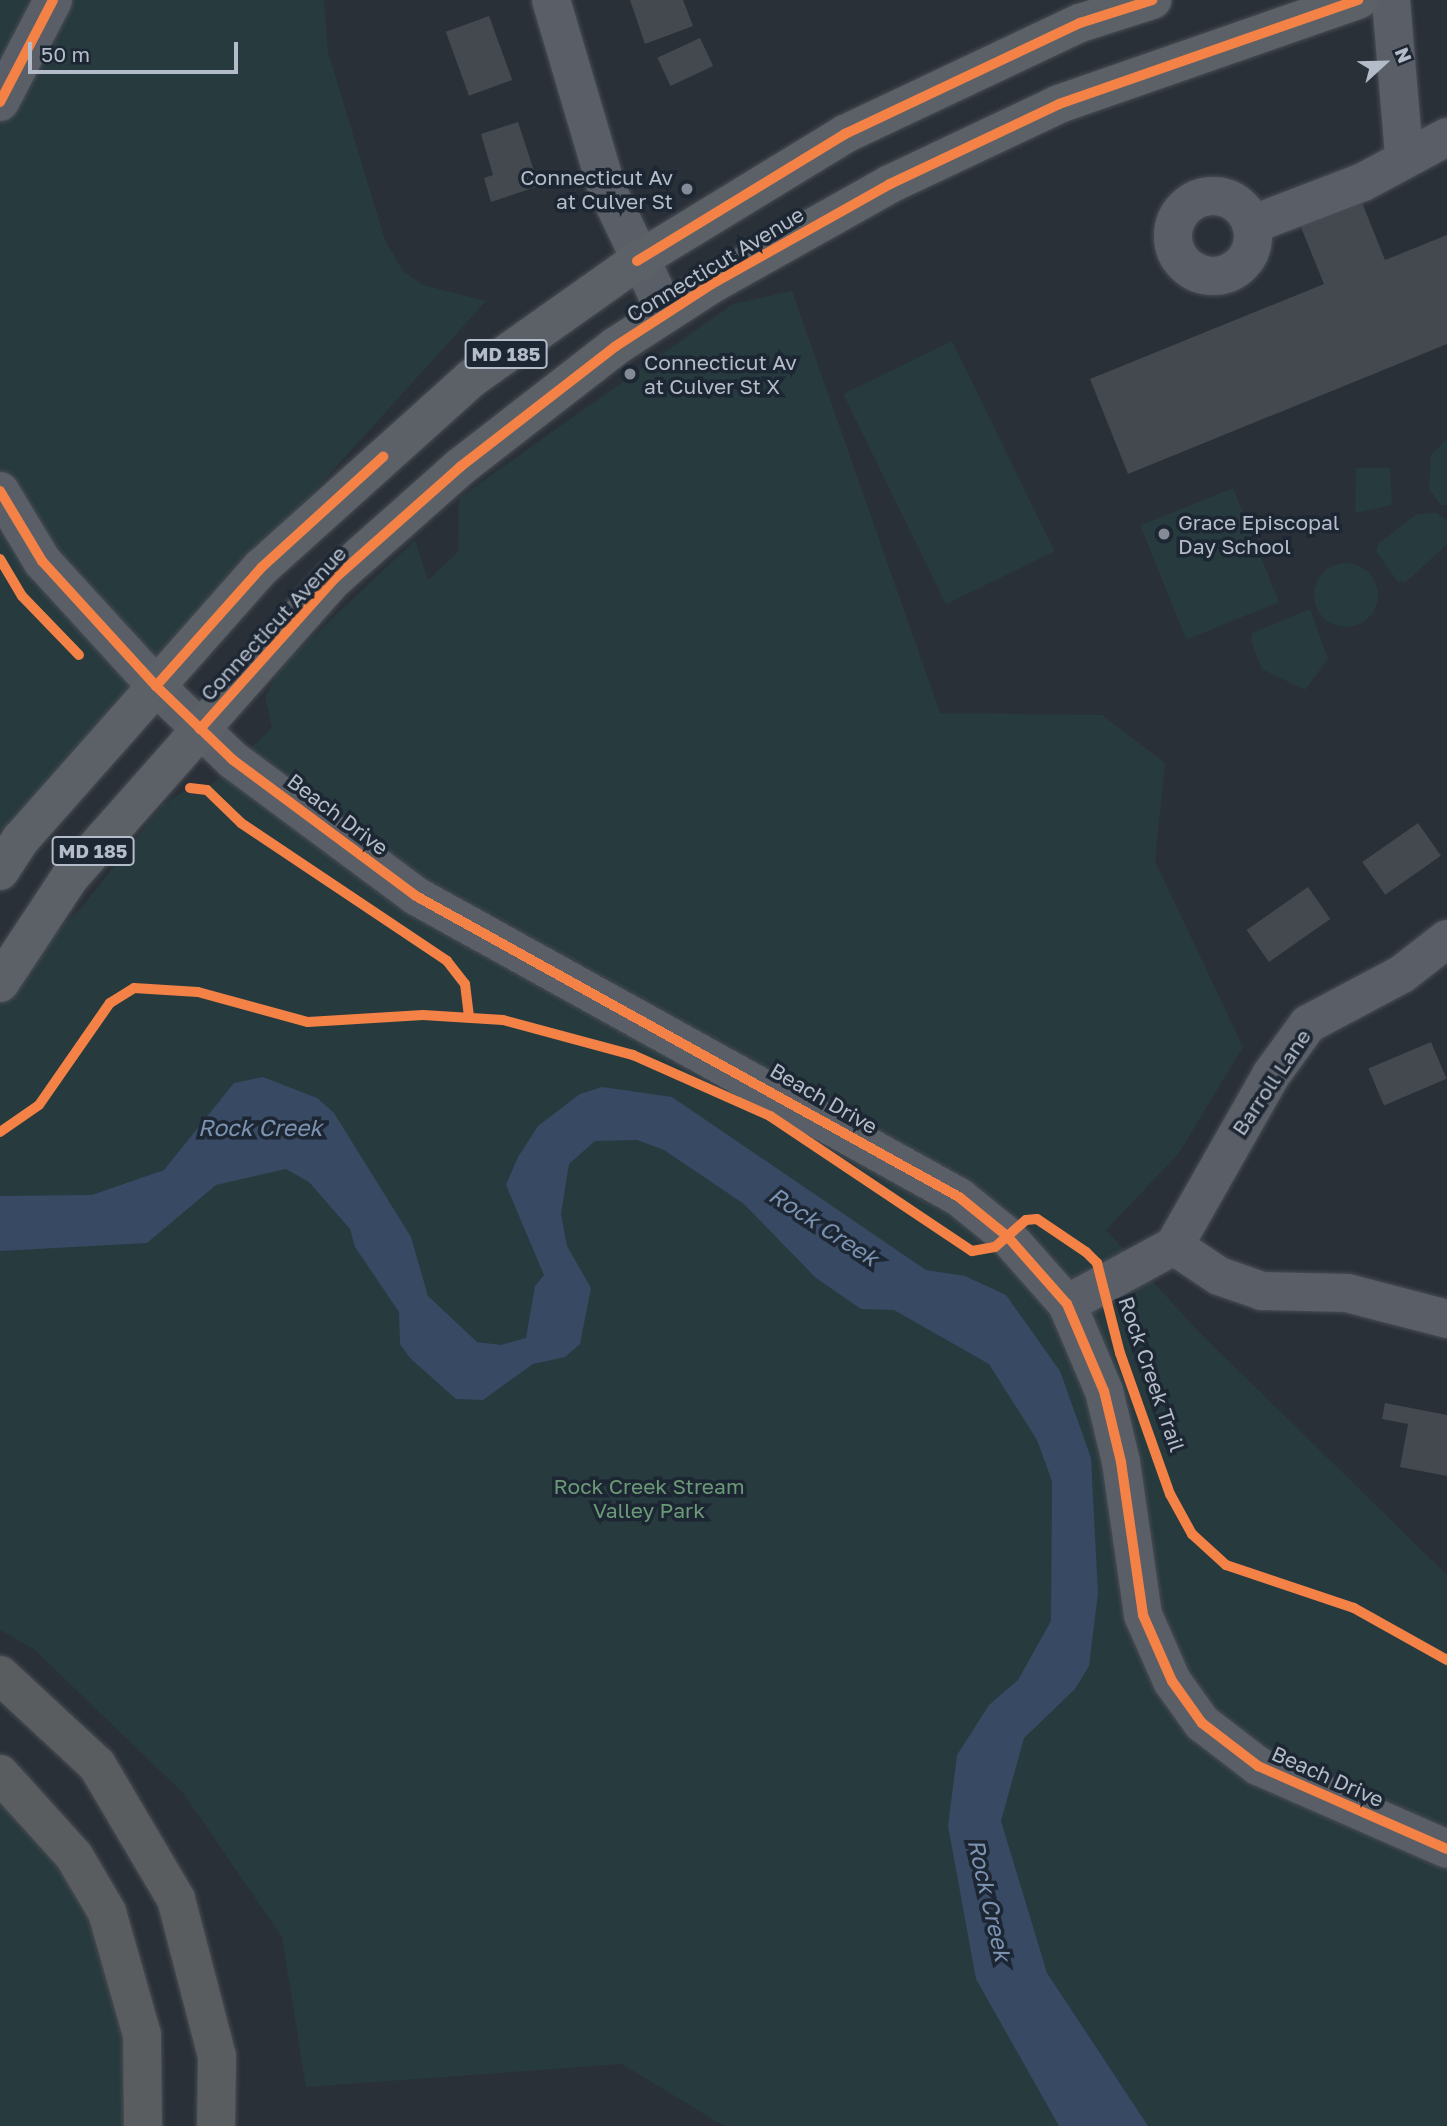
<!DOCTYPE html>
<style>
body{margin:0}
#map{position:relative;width:1447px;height:2126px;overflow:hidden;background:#2a3038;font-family:"Golos Text",sans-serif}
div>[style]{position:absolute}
.green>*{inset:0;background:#273a3e;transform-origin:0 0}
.round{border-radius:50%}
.water>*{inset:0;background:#384963}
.building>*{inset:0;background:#444950;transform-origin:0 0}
.roads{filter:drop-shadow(0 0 2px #484c53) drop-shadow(0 0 2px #484c53)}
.minor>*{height:38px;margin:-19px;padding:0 19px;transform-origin:19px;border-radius:19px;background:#5a5e66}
.minor>.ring{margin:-19px;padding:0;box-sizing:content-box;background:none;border:38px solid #5a5e66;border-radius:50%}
.major>*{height:38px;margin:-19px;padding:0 19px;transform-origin:19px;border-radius:19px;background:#5c6168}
.highway>*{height:38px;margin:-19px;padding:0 19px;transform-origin:19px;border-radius:19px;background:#5a5d60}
.cycleway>*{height:10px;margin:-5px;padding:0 5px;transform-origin:5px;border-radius:5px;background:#f48246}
.dots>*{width:19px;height:19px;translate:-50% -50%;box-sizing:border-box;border:4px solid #1d2633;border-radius:50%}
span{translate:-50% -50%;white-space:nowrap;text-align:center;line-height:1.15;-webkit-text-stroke:7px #1d2633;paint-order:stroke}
.shield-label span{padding:2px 5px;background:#1d2633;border:2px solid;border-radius:5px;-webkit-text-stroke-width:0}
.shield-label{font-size:19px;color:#b4bcc9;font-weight:700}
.poi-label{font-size:21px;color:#b4bcc9}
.right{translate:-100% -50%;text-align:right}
.left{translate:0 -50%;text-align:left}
.street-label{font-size:21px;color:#b4bcc9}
.park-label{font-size:21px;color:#6b9a76}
.water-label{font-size:23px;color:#7c92b1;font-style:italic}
.north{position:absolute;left:1349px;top:28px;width:70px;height:70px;-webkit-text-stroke:5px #1d2633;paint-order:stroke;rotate:68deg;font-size:19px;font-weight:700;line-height:28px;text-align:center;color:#b4bcc9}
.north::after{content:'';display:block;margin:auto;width:24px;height:32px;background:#b4bcc9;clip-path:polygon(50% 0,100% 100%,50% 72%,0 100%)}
.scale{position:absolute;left:28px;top:42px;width:210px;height:32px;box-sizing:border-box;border:4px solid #b4bcc9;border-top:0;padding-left:9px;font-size:21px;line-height:24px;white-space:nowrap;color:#b4bcc9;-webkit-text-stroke:5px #1d2633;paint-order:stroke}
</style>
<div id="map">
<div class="green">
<i style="clip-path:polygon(0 0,324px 0,328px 52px,385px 240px,403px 271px,423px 285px,486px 301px,0 839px)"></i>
<i style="clip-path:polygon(792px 291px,940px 713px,1102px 715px,1165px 763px,1155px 861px,1243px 1047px,1179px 1153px,1106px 1230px,1196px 1329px,1447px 1575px,1447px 2126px,724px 2126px,622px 2064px,306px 2087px,282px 1937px,184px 1794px,35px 1650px,0 1630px,0 984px,82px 907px,162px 805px,190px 788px,206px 790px,272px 728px,265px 696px,282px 666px,415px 540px,428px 580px,458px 552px,459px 498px,733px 304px)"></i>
<i style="left:952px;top:341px;width:234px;height:121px;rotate:64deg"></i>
<i style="clip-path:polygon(1447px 439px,1447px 505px,1441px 505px,1429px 489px,1431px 455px)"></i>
<i style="clip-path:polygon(1356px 468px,1390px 468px,1392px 505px,1355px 513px)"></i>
<i style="left:1233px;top:488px;width:123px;height:100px;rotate:68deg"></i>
<i style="clip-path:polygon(1437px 513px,1447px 521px,1447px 544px,1405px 583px,1397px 581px,1376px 551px,1379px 543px,1417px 514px)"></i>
<i class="round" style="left:1314px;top:563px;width:64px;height:64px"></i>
<i style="clip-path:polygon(1310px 609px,1328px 659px,1305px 690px,1262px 669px,1251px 641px,1252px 633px)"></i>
<i style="clip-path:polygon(0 1793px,94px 1906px,127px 2004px,134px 2126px,0 2126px)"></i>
</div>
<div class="water">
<i style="clip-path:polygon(263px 1077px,317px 1098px,334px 1113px,411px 1237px,428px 1296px,477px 1342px,501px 1345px,526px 1338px,535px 1286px,544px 1275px,506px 1185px,518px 1157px,538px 1126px,580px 1094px,602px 1087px,672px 1097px,926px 1270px,965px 1276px,1006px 1295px,1060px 1371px,1091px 1458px,1098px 1593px,1089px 1666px,1075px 1689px,1024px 1738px,1001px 1821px,1047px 1973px,1148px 2126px,1059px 2126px,976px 1979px,948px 1826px,957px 1755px,989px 1705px,1018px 1680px,1051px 1621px,1052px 1481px,1037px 1440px,989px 1364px,894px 1310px,861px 1309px,816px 1278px,744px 1204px,664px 1150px,637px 1140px,595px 1141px,569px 1164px,561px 1214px,567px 1246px,591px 1288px,580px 1344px,565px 1357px,533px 1364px,483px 1400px,456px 1399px,410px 1358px,400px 1344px,399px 1312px,355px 1247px,350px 1229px,309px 1182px,286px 1169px,216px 1185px,147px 1243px,0 1251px,0 1196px,92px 1195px,164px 1170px,234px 1083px)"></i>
</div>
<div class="building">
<i style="clip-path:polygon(630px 0,683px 0,693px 26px,645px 44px)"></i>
<i style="left:489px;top:16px;width:68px;height:46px;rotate:70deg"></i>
<i style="left:700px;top:38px;width:31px;height:47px;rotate:65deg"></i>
<i style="clip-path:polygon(518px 122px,539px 186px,491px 202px,484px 178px,493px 175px,481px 134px)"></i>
<i style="clip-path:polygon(1361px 200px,1385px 260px,1447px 235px,1447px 344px,1128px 474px,1090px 379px,1324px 284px,1300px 225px)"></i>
<i style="left:1418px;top:823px;width:40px;height:68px;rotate:55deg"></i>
<i style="left:1308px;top:887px;width:39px;height:75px;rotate:55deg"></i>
<i style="left:1431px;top:1042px;width:40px;height:68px;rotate:67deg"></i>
<i style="clip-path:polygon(1385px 1403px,1447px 1415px,1447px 1476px,1400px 1467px,1408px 1424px,1382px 1419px)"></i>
</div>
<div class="roads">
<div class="minor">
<i style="left:551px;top:0;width:197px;rotate:73.5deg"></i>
<i style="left:607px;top:189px;width:137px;rotate:64.6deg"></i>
<i style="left:1391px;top:0;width:157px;rotate:85.2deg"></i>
<i style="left:0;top:102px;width:115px;rotate:-62.5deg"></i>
<i class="ring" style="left:1173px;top:196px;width:42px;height:42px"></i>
<i style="left:1251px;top:225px;width:120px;rotate:-21deg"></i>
<i style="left:1363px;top:182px;width:95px;rotate:-28.2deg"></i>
<i style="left:0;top:491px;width:82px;rotate:59deg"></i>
<i style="left:42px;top:561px;width:169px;rotate:47.6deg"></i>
<i style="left:156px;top:686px;width:107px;rotate:43.9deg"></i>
<i style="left:233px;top:760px;width:228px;rotate:36.6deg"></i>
<i style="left:416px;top:896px;width:621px;rotate:29deg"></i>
<i style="left:959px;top:1197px;width:62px;rotate:39.1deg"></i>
<i style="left:1007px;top:1236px;width:91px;rotate:48.6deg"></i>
<i style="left:1067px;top:1304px;width:95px;rotate:67deg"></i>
<i style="left:1104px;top:1391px;width:73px;rotate:76.5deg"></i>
<i style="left:1121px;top:1462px;width:155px;rotate:81.8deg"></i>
<i style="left:1143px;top:1615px;width:72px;rotate:66.3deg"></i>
<i style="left:1172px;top:1681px;width:52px;rotate:54.5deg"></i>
<i style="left:1202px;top:1723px;width:71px;rotate:37.5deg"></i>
<i style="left:1258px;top:1766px;width:206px;rotate:23.7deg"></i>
<i style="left:1174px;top:1246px;width:197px;rotate:-60.4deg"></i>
<i style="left:1271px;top:1075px;width:63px;rotate:-54deg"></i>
<i style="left:1308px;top:1024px;width:106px;rotate:-28deg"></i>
<i style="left:1402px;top:974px;width:57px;rotate:-37.9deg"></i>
<i style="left:1067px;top:1304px;width:122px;rotate:-28.5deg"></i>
<i style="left:1174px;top:1246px;width:54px;rotate:33.7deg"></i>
<i style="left:1219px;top:1276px;width:46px;rotate:19.2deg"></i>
<i style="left:1262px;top:1291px;width:85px;rotate:1.3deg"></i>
<i style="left:1347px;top:1293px;width:103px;rotate:14.6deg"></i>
</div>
<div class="major">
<i style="left:0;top:871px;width:38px;rotate:-57deg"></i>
<i style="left:21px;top:839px;width:363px;rotate:-48.5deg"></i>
<i style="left:262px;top:567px;width:283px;rotate:-42deg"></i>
<i style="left:472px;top:378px;width:202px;rotate:-35.3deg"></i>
<i style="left:637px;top:261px;width:244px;rotate:-31.4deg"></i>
<i style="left:845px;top:134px;width:260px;rotate:-25.3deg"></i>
<i style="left:1080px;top:23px;width:76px;rotate:-17.7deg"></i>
<i style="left:0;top:983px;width:127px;rotate:-56.6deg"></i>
<i style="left:70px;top:877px;width:398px;rotate:-48.5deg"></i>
<i style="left:334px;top:579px;width:169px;rotate:-41.6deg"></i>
<i style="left:460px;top:467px;width:197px;rotate:-37.8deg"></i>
<i style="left:616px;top:346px;width:114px;rotate:-32.9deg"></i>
<i style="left:712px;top:284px;width:204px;rotate:-29.3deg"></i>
<i style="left:890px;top:184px;width:187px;rotate:-25.3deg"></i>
<i style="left:1059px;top:104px;width:317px;rotate:-19.2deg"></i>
</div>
<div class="highway">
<i style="left:0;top:1675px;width:132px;rotate:42.9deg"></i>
<i style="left:97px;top:1765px;width:156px;rotate:59.5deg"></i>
<i style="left:176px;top:1899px;width:162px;rotate:75.4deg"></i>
<i style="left:217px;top:2056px;width:70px;rotate:90.8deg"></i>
<i style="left:0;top:1774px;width:110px;rotate:47.9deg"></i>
<i style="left:74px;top:1856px;width:65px;rotate:59.5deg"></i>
<i style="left:107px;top:1912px;width:128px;rotate:74.1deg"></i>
<i style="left:142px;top:2035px;width:91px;rotate:89.4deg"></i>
</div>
</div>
<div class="cycleway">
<i style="left:0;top:102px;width:115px;rotate:-62.5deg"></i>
<i style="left:637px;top:261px;width:244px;rotate:-31.4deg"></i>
<i style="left:845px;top:134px;width:260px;rotate:-25.3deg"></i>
<i style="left:1080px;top:23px;width:76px;rotate:-17.7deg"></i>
<i style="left:0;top:491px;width:82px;rotate:59deg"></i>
<i style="left:42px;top:561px;width:169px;rotate:47.6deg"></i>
<i style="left:156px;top:686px;width:107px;rotate:43.9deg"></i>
<i style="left:233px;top:760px;width:228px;rotate:36.6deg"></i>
<i style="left:416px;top:896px;width:621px;rotate:29deg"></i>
<i style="left:959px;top:1197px;width:62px;rotate:39.1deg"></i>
<i style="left:1007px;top:1236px;width:91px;rotate:48.6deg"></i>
<i style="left:1067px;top:1304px;width:95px;rotate:67deg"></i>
<i style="left:1104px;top:1391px;width:73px;rotate:76.5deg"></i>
<i style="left:1121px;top:1462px;width:155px;rotate:81.8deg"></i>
<i style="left:1143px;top:1615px;width:72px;rotate:66.3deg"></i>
<i style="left:1172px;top:1681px;width:52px;rotate:54.5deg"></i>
<i style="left:1202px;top:1723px;width:71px;rotate:37.5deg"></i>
<i style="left:1258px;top:1766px;width:206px;rotate:23.7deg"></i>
<i style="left:0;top:559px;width:43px;rotate:59.3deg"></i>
<i style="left:22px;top:596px;width:82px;rotate:46deg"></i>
<i style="left:156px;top:686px;width:159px;rotate:-48.3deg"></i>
<i style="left:262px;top:567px;width:164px;rotate:-42.3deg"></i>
<i style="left:200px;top:729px;width:201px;rotate:-48.2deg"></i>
<i style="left:334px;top:579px;width:169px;rotate:-41.6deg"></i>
<i style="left:460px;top:467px;width:197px;rotate:-37.8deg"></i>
<i style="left:616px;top:346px;width:114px;rotate:-32.9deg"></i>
<i style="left:712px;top:284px;width:204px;rotate:-29.3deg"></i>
<i style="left:890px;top:184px;width:187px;rotate:-25.3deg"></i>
<i style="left:1059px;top:104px;width:317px;rotate:-19.2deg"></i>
<i style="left:190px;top:788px;width:17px;rotate:7deg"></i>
<i style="left:207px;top:790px;width:47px;rotate:44.1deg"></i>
<i style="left:241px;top:823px;width:248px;rotate:33.8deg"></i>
<i style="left:447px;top:961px;width:29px;rotate:52deg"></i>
<i style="left:465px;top:984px;width:32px;rotate:83deg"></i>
<i style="left:0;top:1132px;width:47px;rotate:-34.7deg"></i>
<i style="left:39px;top:1105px;width:124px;rotate:-55.2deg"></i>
<i style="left:110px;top:1003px;width:28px;rotate:-32deg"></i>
<i style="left:134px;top:988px;width:64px;rotate:3.6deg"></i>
<i style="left:198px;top:992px;width:114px;rotate:15.3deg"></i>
<i style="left:308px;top:1022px;width:115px;rotate:-3.5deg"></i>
<i style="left:423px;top:1015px;width:80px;rotate:3.6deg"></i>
<i style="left:503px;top:1020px;width:135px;rotate:15.1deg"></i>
<i style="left:633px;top:1055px;width:150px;rotate:24deg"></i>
<i style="left:770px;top:1116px;width:243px;rotate:33.8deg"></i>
<i style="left:972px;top:1251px;width:23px;rotate:-10deg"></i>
<i style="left:995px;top:1247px;width:41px;rotate:-41.1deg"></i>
<i style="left:1026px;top:1220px;width:11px;rotate:-5deg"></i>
<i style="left:1037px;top:1219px;width:59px;rotate:34deg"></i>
<i style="left:1086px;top:1252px;width:16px;rotate:45deg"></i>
<i style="left:1097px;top:1263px;width:93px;rotate:75.7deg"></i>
<i style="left:1120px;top:1353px;width:150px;rotate:70.5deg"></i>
<i style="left:1170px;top:1494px;width:46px;rotate:61.2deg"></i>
<i style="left:1192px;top:1534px;width:46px;rotate:42.4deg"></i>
<i style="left:1226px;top:1565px;width:135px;rotate:18.6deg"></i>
<i style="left:1354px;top:1608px;width:107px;rotate:29.2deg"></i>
</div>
<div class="dots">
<i style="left:687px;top:189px;background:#848b96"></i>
<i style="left:630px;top:374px;background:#848b96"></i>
<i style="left:1164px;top:534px;background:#848b96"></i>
</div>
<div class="shield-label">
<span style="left:506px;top:354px">MD 185</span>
<span style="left:93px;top:851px">MD 185</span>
</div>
<div class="poi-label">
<span class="right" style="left:673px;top:189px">Connecticut Av<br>at Culver St</span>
<span class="left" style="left:644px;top:374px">Connecticut Av<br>at Culver St X</span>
<span class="left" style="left:1178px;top:534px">Grace Episcopal<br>Day School</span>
</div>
<div class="street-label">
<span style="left:715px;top:264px;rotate:-31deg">Connecticut Avenue</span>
<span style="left:273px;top:623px;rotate:-47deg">Connecticut Avenue</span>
<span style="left:338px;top:814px;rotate:37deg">Beach Drive</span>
<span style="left:1271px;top:1082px;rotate:-56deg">Barroll Lane</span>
<span style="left:824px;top:1098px;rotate:30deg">Beach Drive</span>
<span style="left:1152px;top:1374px;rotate:71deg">Rock Creek Trail</span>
<span style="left:1328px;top:1776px;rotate:24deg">Beach Drive</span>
</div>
<div class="park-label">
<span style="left:649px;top:1498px">Rock Creek Stream<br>Valley Park</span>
</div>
<div class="water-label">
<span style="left:260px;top:1127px">Rock Creek</span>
<span style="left:824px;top:1226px;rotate:33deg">Rock Creek</span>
<span style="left:990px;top:1900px;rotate:77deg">Rock Creek</span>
</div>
<div class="north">N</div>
<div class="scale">50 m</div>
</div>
